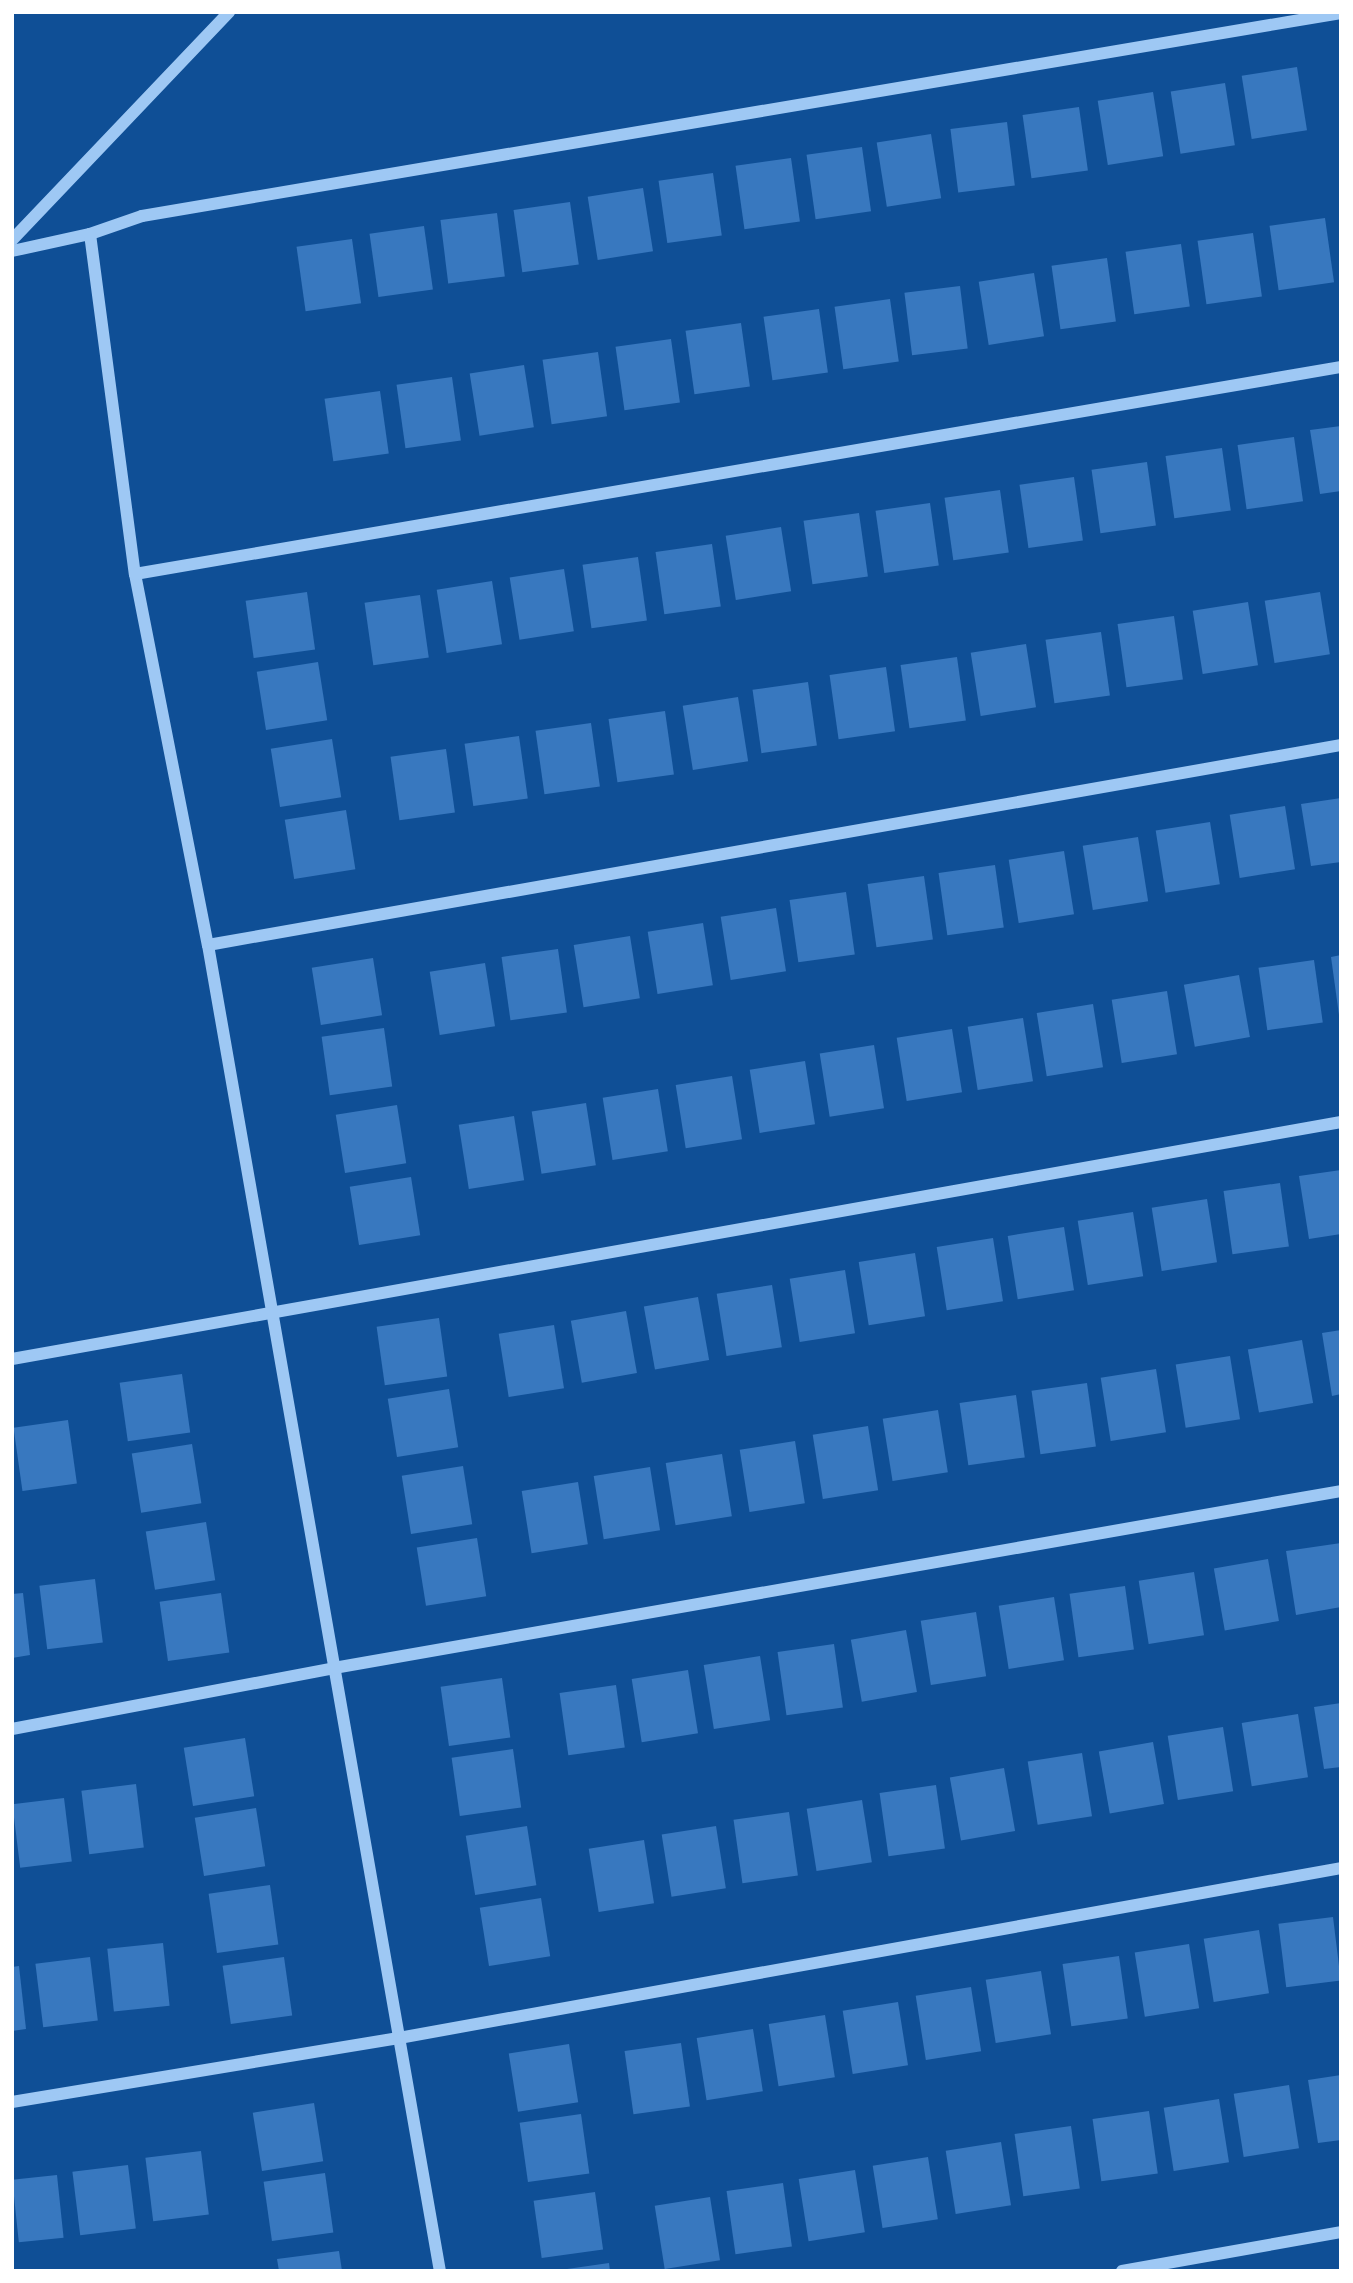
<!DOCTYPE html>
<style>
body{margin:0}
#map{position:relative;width:1353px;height:2283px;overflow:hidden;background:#0f4f96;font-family:"DejaVu Sans",sans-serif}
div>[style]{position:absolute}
.building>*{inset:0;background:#3878bf;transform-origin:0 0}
.minor>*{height:12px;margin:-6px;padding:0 6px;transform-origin:6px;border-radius:6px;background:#9ec8f4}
span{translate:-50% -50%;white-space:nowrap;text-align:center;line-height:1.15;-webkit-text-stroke:7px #0f4f96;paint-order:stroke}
.frame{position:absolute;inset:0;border:14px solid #fff;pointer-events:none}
</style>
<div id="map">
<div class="building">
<i style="left:1297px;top:67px;width:64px;height:56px;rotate:81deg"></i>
<i style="left:1225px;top:83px;width:63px;height:55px;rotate:81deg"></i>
<i style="left:1153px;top:92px;width:65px;height:56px;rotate:81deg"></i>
<i style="left:1079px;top:107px;width:64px;height:57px;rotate:82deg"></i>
<i style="left:1007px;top:122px;width:64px;height:57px;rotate:83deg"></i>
<i style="left:931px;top:134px;width:65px;height:55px;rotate:81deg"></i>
<i style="left:862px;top:147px;width:65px;height:56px;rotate:82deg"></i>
<i style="left:791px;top:158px;width:64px;height:56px;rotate:82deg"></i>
<i style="left:713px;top:173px;width:63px;height:55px;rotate:82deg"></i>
<i style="left:643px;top:188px;width:64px;height:56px;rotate:81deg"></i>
<i style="left:570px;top:202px;width:63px;height:57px;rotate:82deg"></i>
<i style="left:497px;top:213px;width:64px;height:57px;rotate:83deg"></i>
<i style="left:1325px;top:218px;width:65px;height:56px;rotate:82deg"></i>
<i style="left:424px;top:226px;width:64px;height:55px;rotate:82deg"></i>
<i style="left:1253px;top:233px;width:64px;height:56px;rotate:82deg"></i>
<i style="left:352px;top:239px;width:65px;height:56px;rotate:82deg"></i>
<i style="left:1181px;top:244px;width:63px;height:56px;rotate:82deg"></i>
<i style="left:1107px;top:258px;width:64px;height:56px;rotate:82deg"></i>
<i style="left:1034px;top:273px;width:64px;height:56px;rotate:81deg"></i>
<i style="left:960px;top:286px;width:63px;height:56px;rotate:83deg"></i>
<i style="left:890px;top:299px;width:63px;height:56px;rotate:82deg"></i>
<i style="left:819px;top:309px;width:64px;height:56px;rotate:82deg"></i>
<i style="left:741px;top:323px;width:64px;height:56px;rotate:82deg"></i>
<i style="left:671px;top:339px;width:64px;height:56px;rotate:82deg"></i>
<i style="left:598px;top:352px;width:65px;height:56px;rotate:82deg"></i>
<i style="left:524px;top:365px;width:63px;height:55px;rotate:81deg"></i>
<i style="left:452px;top:377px;width:64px;height:56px;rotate:82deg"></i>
<i style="left:380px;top:391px;width:63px;height:56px;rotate:82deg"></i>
<i style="clip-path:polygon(1341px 426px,1341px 491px,1320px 494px,1310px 430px)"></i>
<i style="left:1294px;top:437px;width:65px;height:57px;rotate:82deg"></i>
<i style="left:1222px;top:448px;width:63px;height:57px;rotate:82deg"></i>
<i style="left:1147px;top:462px;width:64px;height:56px;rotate:82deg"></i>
<i style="left:1074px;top:477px;width:64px;height:55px;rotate:82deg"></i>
<i style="left:1000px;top:490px;width:63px;height:56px;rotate:82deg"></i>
<i style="left:930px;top:503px;width:63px;height:55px;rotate:82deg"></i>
<i style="left:859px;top:513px;width:64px;height:56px;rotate:82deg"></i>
<i style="left:781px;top:527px;width:65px;height:56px;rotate:81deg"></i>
<i style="left:712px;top:544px;width:63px;height:57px;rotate:82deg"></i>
<i style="left:638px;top:557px;width:64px;height:56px;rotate:82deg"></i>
<i style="left:564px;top:569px;width:63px;height:55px;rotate:81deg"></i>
<i style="left:492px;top:581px;width:64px;height:56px;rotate:81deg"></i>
<i style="left:307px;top:592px;width:58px;height:62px;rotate:82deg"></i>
<i style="left:1320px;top:592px;width:63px;height:56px;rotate:81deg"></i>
<i style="left:420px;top:595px;width:63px;height:56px;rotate:82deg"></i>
<i style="left:1248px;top:602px;width:64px;height:56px;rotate:81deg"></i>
<i style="left:1174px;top:616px;width:64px;height:57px;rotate:82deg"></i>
<i style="left:1101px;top:632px;width:64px;height:56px;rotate:82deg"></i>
<i style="left:1026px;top:644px;width:64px;height:56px;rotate:81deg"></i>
<i style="left:957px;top:657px;width:64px;height:57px;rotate:82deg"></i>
<i style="left:318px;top:662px;width:59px;height:62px;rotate:81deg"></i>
<i style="left:886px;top:667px;width:65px;height:57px;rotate:82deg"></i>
<i style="left:808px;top:682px;width:64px;height:56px;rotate:82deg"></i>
<i style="left:738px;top:697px;width:65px;height:56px;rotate:81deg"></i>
<i style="left:665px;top:711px;width:64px;height:57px;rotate:82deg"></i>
<i style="left:591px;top:723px;width:64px;height:56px;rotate:82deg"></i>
<i style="left:519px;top:736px;width:63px;height:55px;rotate:82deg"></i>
<i style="left:332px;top:739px;width:59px;height:62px;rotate:81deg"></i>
<i style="left:446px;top:749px;width:64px;height:56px;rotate:82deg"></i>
<i style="clip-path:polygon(1341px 798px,1341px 862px,1311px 866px,1301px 804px)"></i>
<i style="left:1285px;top:806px;width:64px;height:56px;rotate:81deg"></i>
<i style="left:346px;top:810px;width:60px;height:62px;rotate:81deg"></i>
<i style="left:1210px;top:822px;width:63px;height:55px;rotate:81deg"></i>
<i style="left:1138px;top:837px;width:65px;height:56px;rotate:81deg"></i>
<i style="left:1064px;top:851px;width:64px;height:56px;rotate:81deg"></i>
<i style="left:995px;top:865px;width:63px;height:57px;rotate:82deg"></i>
<i style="left:924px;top:876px;width:64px;height:57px;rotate:82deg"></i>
<i style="left:846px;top:892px;width:63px;height:57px;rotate:82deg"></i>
<i style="left:776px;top:908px;width:64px;height:56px;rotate:81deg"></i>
<i style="left:703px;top:923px;width:63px;height:56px;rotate:81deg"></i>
<i style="left:630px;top:936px;width:63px;height:57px;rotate:81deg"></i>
<i style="left:558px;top:949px;width:64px;height:57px;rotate:82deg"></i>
<i style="clip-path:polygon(1341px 955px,1341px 1015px,1339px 1015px,1331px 957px)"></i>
<i style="left:373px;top:958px;width:58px;height:62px;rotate:81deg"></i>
<i style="left:1314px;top:960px;width:63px;height:56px;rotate:82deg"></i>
<i style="left:485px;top:963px;width:64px;height:56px;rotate:81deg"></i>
<i style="left:1239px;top:975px;width:63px;height:56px;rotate:80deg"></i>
<i style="left:1167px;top:991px;width:64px;height:56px;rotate:81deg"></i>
<i style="left:1093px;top:1004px;width:64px;height:57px;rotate:81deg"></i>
<i style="left:1023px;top:1018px;width:64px;height:56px;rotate:81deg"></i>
<i style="left:384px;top:1028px;width:59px;height:63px;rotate:82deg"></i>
<i style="left:952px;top:1029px;width:64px;height:56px;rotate:81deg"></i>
<i style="left:874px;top:1045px;width:64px;height:55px;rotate:81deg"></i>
<i style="left:805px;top:1061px;width:64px;height:56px;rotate:81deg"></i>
<i style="left:732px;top:1076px;width:64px;height:57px;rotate:81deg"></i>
<i style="left:658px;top:1089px;width:63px;height:56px;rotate:81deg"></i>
<i style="left:586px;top:1103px;width:63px;height:55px;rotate:81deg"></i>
<i style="left:397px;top:1105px;width:59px;height:62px;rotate:81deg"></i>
<i style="left:514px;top:1116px;width:65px;height:56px;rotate:81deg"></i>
<i style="clip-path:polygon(1341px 1170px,1341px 1234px,1309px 1239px,1299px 1176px)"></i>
<i style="left:411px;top:1177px;width:59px;height:62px;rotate:81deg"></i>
<i style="left:1280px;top:1183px;width:64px;height:57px;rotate:82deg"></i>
<i style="left:1207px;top:1199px;width:64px;height:56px;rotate:81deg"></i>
<i style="left:1133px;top:1212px;width:65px;height:56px;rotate:81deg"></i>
<i style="left:1064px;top:1227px;width:64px;height:57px;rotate:81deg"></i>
<i style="left:993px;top:1238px;width:64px;height:57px;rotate:81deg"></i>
<i style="left:915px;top:1253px;width:64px;height:57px;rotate:81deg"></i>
<i style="left:845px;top:1270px;width:64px;height:56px;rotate:81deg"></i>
<i style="left:772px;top:1285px;width:63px;height:56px;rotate:81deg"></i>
<i style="left:698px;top:1297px;width:64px;height:55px;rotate:80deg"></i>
<i style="left:626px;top:1311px;width:63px;height:56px;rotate:80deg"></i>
<i style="left:439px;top:1318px;width:59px;height:63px;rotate:82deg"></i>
<i style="left:554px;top:1325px;width:64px;height:56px;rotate:81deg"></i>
<i style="clip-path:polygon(1341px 1330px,1341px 1394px,1332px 1396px,1322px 1333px)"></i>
<i style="left:1302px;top:1340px;width:64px;height:55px;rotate:80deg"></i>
<i style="left:1230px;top:1356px;width:64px;height:55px;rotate:81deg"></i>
<i style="left:1156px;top:1369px;width:64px;height:56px;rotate:81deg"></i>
<i style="left:182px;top:1374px;width:59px;height:63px;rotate:82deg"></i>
<i style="left:1087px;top:1383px;width:64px;height:56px;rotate:82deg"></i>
<i style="left:449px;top:1389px;width:59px;height:62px;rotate:81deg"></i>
<i style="left:1016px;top:1395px;width:63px;height:57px;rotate:82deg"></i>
<i style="left:938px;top:1410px;width:63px;height:56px;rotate:81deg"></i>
<i style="left:68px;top:1420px;width:64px;height:55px;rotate:82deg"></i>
<i style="left:868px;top:1426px;width:65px;height:56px;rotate:81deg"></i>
<i style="left:795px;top:1441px;width:63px;height:56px;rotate:81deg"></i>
<i style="left:192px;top:1444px;width:60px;height:61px;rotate:81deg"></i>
<i style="left:722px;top:1454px;width:63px;height:57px;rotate:81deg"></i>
<i style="left:463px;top:1466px;width:59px;height:62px;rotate:81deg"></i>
<i style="left:650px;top:1467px;width:64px;height:57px;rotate:81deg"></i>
<i style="left:578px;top:1482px;width:63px;height:57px;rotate:81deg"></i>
<i style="left:206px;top:1522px;width:59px;height:61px;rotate:81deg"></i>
<i style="left:477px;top:1538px;width:59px;height:61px;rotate:81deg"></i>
<i style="clip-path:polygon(1341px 1543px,1341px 1607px,1296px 1615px,1286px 1551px)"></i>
<i style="left:1268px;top:1559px;width:63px;height:55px;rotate:80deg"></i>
<i style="left:1194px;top:1572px;width:64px;height:56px;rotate:81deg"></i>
<i style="left:95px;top:1579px;width:64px;height:56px;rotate:83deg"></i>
<i style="left:1125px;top:1586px;width:64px;height:56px;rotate:82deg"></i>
<i style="clip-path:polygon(23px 1593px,30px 1655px,12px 1658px,12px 1594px)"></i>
<i style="left:221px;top:1593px;width:60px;height:62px;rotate:82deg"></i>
<i style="left:1054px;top:1597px;width:64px;height:56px;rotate:81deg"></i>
<i style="left:976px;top:1612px;width:65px;height:56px;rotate:81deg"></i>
<i style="left:906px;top:1630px;width:63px;height:56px;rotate:80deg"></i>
<i style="left:834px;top:1644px;width:64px;height:57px;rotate:82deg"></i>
<i style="left:760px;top:1656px;width:65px;height:57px;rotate:81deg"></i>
<i style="left:688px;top:1670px;width:64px;height:57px;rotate:81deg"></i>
<i style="left:502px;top:1678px;width:60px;height:62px;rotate:82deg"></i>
<i style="left:616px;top:1685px;width:63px;height:57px;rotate:82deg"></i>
<i style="clip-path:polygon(1341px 1703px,1341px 1767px,1324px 1769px,1314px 1707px)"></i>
<i style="left:1298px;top:1714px;width:64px;height:57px;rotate:81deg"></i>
<i style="left:1223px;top:1727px;width:65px;height:56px;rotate:81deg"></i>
<i style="left:245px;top:1738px;width:59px;height:62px;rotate:81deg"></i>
<i style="left:1153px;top:1742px;width:63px;height:55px;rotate:80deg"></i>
<i style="left:513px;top:1749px;width:59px;height:62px;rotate:82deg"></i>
<i style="left:1082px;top:1753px;width:64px;height:55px;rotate:81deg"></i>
<i style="left:1004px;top:1768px;width:64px;height:55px;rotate:80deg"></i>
<i style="left:136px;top:1784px;width:64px;height:55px;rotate:83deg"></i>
<i style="left:936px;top:1785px;width:64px;height:57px;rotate:82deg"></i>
<i style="left:64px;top:1798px;width:64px;height:52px;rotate:83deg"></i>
<i style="left:862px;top:1800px;width:63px;height:56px;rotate:81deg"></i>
<i style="left:256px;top:1808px;width:59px;height:62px;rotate:81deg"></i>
<i style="left:789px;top:1812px;width:64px;height:56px;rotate:82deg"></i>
<i style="left:527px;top:1826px;width:60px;height:62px;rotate:81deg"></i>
<i style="left:716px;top:1826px;width:63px;height:55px;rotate:81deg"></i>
<i style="left:644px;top:1840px;width:64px;height:56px;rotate:81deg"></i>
<i style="left:270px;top:1885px;width:60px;height:62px;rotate:82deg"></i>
<i style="left:541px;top:1898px;width:59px;height:62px;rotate:81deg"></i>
<i style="left:1333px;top:1917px;width:64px;height:55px;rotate:83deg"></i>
<i style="left:1259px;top:1930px;width:64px;height:56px;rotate:81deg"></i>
<i style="left:163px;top:1943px;width:63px;height:56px;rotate:84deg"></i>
<i style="left:1189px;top:1944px;width:65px;height:55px;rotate:81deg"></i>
<i style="left:1119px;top:1956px;width:63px;height:57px;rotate:82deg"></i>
<i style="left:90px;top:1957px;width:64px;height:55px;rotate:83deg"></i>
<i style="left:284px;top:1957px;width:59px;height:62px;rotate:82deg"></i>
<i style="clip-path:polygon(19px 1966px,26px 2029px,12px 2031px,12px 1967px)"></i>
<i style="left:1041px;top:1971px;width:64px;height:56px;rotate:81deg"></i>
<i style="left:971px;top:1987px;width:65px;height:56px;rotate:81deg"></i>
<i style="left:898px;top:2002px;width:64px;height:56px;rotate:81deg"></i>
<i style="left:825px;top:2015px;width:63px;height:57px;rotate:81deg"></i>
<i style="left:753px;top:2029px;width:63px;height:57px;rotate:81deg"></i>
<i style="left:681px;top:2043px;width:64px;height:57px;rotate:82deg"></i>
<i style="left:569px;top:2044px;width:59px;height:61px;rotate:81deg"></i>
<i style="clip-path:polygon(1341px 2075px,1341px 2140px,1318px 2143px,1308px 2080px)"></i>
<i style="left:1289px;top:2085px;width:64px;height:56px;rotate:81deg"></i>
<i style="left:1219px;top:2099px;width:64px;height:56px;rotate:81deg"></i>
<i style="left:314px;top:2103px;width:59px;height:62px;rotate:81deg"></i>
<i style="left:1149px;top:2111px;width:63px;height:57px;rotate:82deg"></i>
<i style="left:581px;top:2114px;width:60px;height:62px;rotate:82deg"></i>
<i style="left:1071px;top:2126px;width:63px;height:57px;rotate:82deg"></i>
<i style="left:1001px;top:2142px;width:64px;height:56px;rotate:81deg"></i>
<i style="left:201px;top:2151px;width:64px;height:56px;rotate:83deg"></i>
<i style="left:928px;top:2157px;width:63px;height:56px;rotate:81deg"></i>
<i style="left:128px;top:2165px;width:64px;height:56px;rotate:83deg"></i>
<i style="left:855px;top:2170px;width:63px;height:57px;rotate:81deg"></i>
<i style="left:325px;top:2173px;width:60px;height:62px;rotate:82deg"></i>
<i style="left:57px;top:2175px;width:63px;height:45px;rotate:84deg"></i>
<i style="left:783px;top:2183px;width:64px;height:57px;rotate:82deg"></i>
<i style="left:595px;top:2192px;width:58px;height:62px;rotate:82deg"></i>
<i style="left:710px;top:2197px;width:64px;height:56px;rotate:81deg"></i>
<i style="clip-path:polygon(339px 2251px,342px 2271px,279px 2271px,277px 2259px)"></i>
<i style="clip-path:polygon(609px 2263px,610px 2271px,567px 2271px,567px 2269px)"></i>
</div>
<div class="minor">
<i style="left:90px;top:234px;width:55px;rotate:-19.1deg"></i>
<i style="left:142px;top:216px;width:1216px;rotate:-9.61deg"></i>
<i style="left:12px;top:240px;width:315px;rotate:-46.4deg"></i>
<i style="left:12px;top:251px;width:80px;rotate:-12.3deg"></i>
<i style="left:90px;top:234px;width:343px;rotate:82.5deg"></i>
<i style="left:135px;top:574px;width:378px;rotate:78.9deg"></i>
<i style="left:208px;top:945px;width:1346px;rotate:80.08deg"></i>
<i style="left:135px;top:574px;width:1224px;rotate:-9.74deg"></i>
<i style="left:208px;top:945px;width:1151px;rotate:-10.01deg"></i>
<i style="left:12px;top:1359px;width:1350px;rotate:-10.11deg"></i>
<i style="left:12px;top:1729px;width:328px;rotate:-10.7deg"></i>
<i style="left:334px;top:1668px;width:1022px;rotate:-9.97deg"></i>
<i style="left:12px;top:2102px;width:392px;rotate:-9.4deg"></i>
<i style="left:399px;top:2038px;width:957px;rotate:-10.23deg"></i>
<i style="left:1122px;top:2271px;width:222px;rotate:-10.1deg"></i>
</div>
<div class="frame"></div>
</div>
